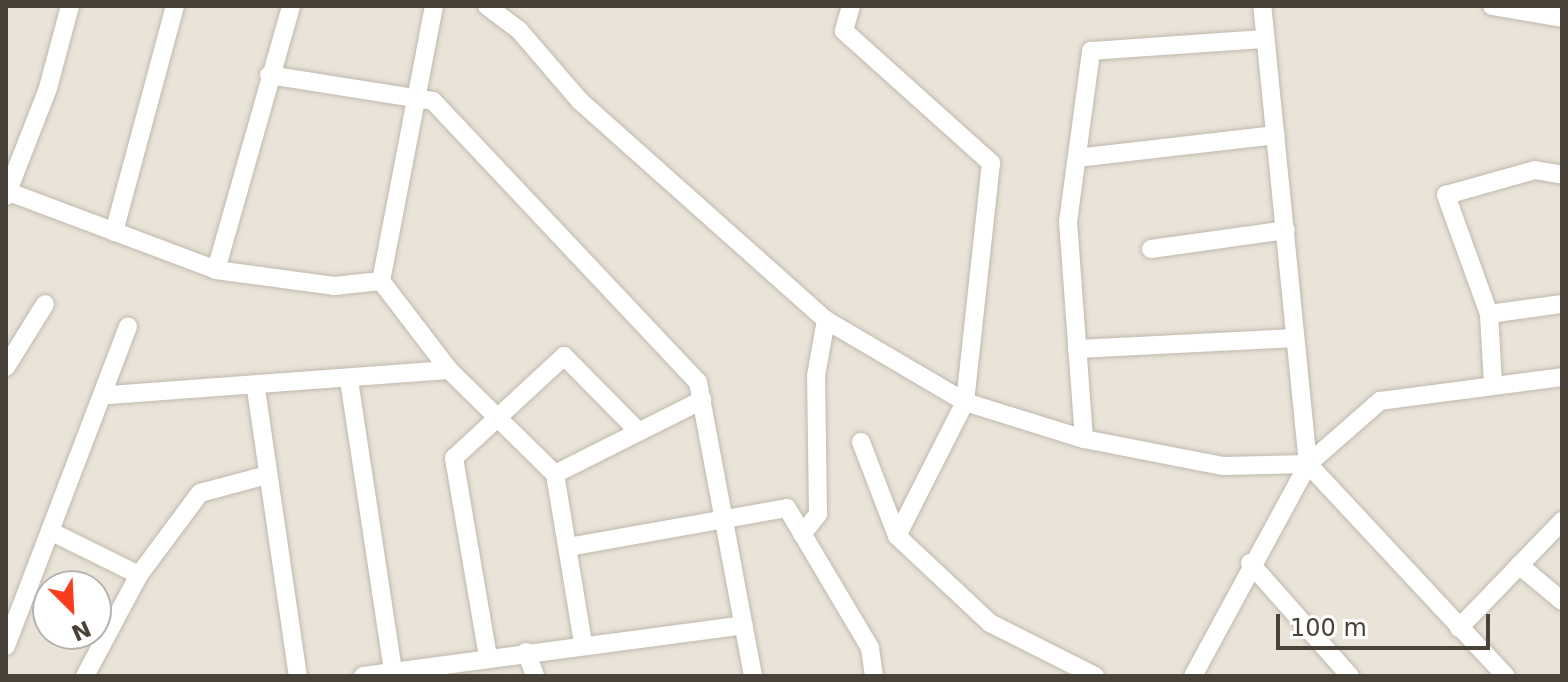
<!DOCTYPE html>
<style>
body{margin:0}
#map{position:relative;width:1568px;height:682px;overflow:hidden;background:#f5f1ea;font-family:"DejaVu Sans",sans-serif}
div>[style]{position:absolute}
.residential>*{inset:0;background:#e9e3d8}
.roads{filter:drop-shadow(0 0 2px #c0b9ac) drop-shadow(0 0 2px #c0b9ac)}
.street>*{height:18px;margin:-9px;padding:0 9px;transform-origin:9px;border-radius:9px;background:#fff}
span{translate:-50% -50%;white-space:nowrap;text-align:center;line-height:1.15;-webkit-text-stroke:6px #fff;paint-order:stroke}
.frame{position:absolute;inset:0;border:8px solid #494238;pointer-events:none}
.north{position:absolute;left:32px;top:570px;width:80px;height:80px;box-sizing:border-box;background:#fff;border:2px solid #b6b3af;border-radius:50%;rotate:156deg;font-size:22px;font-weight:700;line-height:32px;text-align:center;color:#494238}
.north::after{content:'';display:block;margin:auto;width:28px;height:36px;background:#f83c1d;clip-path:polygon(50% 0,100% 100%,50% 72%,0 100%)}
.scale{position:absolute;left:1276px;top:614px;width:214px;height:36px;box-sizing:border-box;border:4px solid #494238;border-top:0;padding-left:10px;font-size:24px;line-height:28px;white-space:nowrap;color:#494238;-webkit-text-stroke:6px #fff;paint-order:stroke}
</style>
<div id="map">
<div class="residential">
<i style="clip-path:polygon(evenodd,6px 6px,1562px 6px,1562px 676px,6px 676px,6px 6px,48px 586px,96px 586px,96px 634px,48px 634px,48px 586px)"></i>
</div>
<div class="roads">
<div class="street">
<i style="left:434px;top:6px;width:280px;rotate:100.9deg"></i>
<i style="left:381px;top:281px;width:112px;rotate:52.6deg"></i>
<i style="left:449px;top:370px;width:148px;rotate:44.5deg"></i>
<i style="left:555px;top:474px;width:172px;rotate:80.6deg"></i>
<i style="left:487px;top:6px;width:40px;rotate:37deg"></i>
<i style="left:519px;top:30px;width:94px;rotate:49.3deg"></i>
<i style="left:580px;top:101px;width:329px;rotate:41.7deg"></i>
<i style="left:826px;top:320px;width:161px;rotate:30.5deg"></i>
<i style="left:965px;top:402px;width:125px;rotate:17.3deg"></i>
<i style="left:1084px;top:439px;width:142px;rotate:11deg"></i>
<i style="left:1223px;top:466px;width:85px;rotate:-1.3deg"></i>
<i style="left:1308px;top:464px;width:96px;rotate:-41.2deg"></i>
<i style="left:1380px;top:401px;width:184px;rotate:-7.5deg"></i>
<i style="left:851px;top:6px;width:26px;rotate:106deg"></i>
<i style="left:844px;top:31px;width:198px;rotate:41.9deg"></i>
<i style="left:991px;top:163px;width:240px;rotate:96.2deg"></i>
<i style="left:965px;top:402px;width:150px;rotate:116.9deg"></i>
<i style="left:1492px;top:6px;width:71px;rotate:9.7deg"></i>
<i style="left:269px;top:75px;width:166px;rotate:9deg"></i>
<i style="left:433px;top:101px;width:386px;rotate:46.7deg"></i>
<i style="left:698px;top:382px;width:299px;rotate:79.4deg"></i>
<i style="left:1077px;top:158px;width:200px;rotate:-6.6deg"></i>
<i style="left:9px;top:192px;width:221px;rotate:20.6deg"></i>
<i style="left:216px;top:270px;width:119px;rotate:7.7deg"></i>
<i style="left:334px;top:286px;width:47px;rotate:-6.1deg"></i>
<i style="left:6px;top:196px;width:116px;rotate:-68.7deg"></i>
<i style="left:48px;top:88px;width:85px;rotate:-75deg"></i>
<i style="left:114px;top:232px;width:234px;rotate:-74.9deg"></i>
<i style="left:1151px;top:249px;width:136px;rotate:-8deg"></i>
<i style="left:216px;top:270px;width:274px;rotate:-74.1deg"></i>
<i style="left:1489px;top:314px;width:74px;rotate:-7.8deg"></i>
<i style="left:1077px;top:349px;width:215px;rotate:-2.9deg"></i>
<i style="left:6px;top:367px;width:74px;rotate:-58.2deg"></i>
<i style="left:349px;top:380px;width:299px;rotate:81.4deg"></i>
<i style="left:1493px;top:384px;width:70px;rotate:-93.3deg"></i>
<i style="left:1489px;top:314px;width:127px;rotate:-109.9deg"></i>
<i style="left:1446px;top:195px;width:92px;rotate:-15.7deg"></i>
<i style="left:1535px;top:170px;width:27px;rotate:10deg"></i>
<i style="left:256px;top:389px;width:290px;rotate:81.7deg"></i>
<i style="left:108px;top:395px;width:342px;rotate:-4.2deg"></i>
<i style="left:1084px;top:439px;width:218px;rotate:-94.2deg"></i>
<i style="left:1068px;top:222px;width:173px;rotate:-82.3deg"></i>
<i style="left:1091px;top:51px;width:171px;rotate:-4deg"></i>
<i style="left:861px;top:442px;width:101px;rotate:69deg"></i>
<i style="left:897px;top:536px;width:127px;rotate:43.1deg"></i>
<i style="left:990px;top:623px;width:118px;rotate:26.8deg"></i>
<i style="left:1308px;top:464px;width:290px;rotate:47deg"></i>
<i style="left:555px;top:474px;width:165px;rotate:-26.7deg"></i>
<i style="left:52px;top:532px;width:97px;rotate:26.3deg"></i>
<i style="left:802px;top:534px;width:26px;rotate:-51deg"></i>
<i style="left:818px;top:514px;width:138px;rotate:-90.8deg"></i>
<i style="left:816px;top:376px;width:57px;rotate:-79.9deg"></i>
<i style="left:568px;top:547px;width:222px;rotate:-10.1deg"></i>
<i style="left:787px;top:508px;width:163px;rotate:59.3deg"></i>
<i style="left:870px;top:648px;width:28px;rotate:82deg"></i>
<i style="left:1250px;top:563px;width:151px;rotate:48.5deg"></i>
<i style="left:1519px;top:565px;width:56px;rotate:39.9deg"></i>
<i style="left:1459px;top:628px;width:149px;rotate:-46.1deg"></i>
<i style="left:6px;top:646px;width:342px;rotate:-69.1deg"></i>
<i style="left:526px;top:652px;width:26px;rotate:69deg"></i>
<i style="left:488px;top:657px;width:202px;rotate:-99.7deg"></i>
<i style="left:454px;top:458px;width:150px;rotate:-42.8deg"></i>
<i style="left:564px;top:356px;width:104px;rotate:45.4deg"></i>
<i style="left:85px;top:676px;width:115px;rotate:-61.9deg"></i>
<i style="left:139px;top:575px;width:102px;rotate:-53.4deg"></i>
<i style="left:200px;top:493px;width:69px;rotate:-15deg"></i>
<i style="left:363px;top:676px;width:384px;rotate:-7.6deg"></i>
<i style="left:1193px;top:676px;width:241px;rotate:-61.5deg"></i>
<i style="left:1308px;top:464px;width:460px;rotate:-95.7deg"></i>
</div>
</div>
<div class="frame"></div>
<div class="north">N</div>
<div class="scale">100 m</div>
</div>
